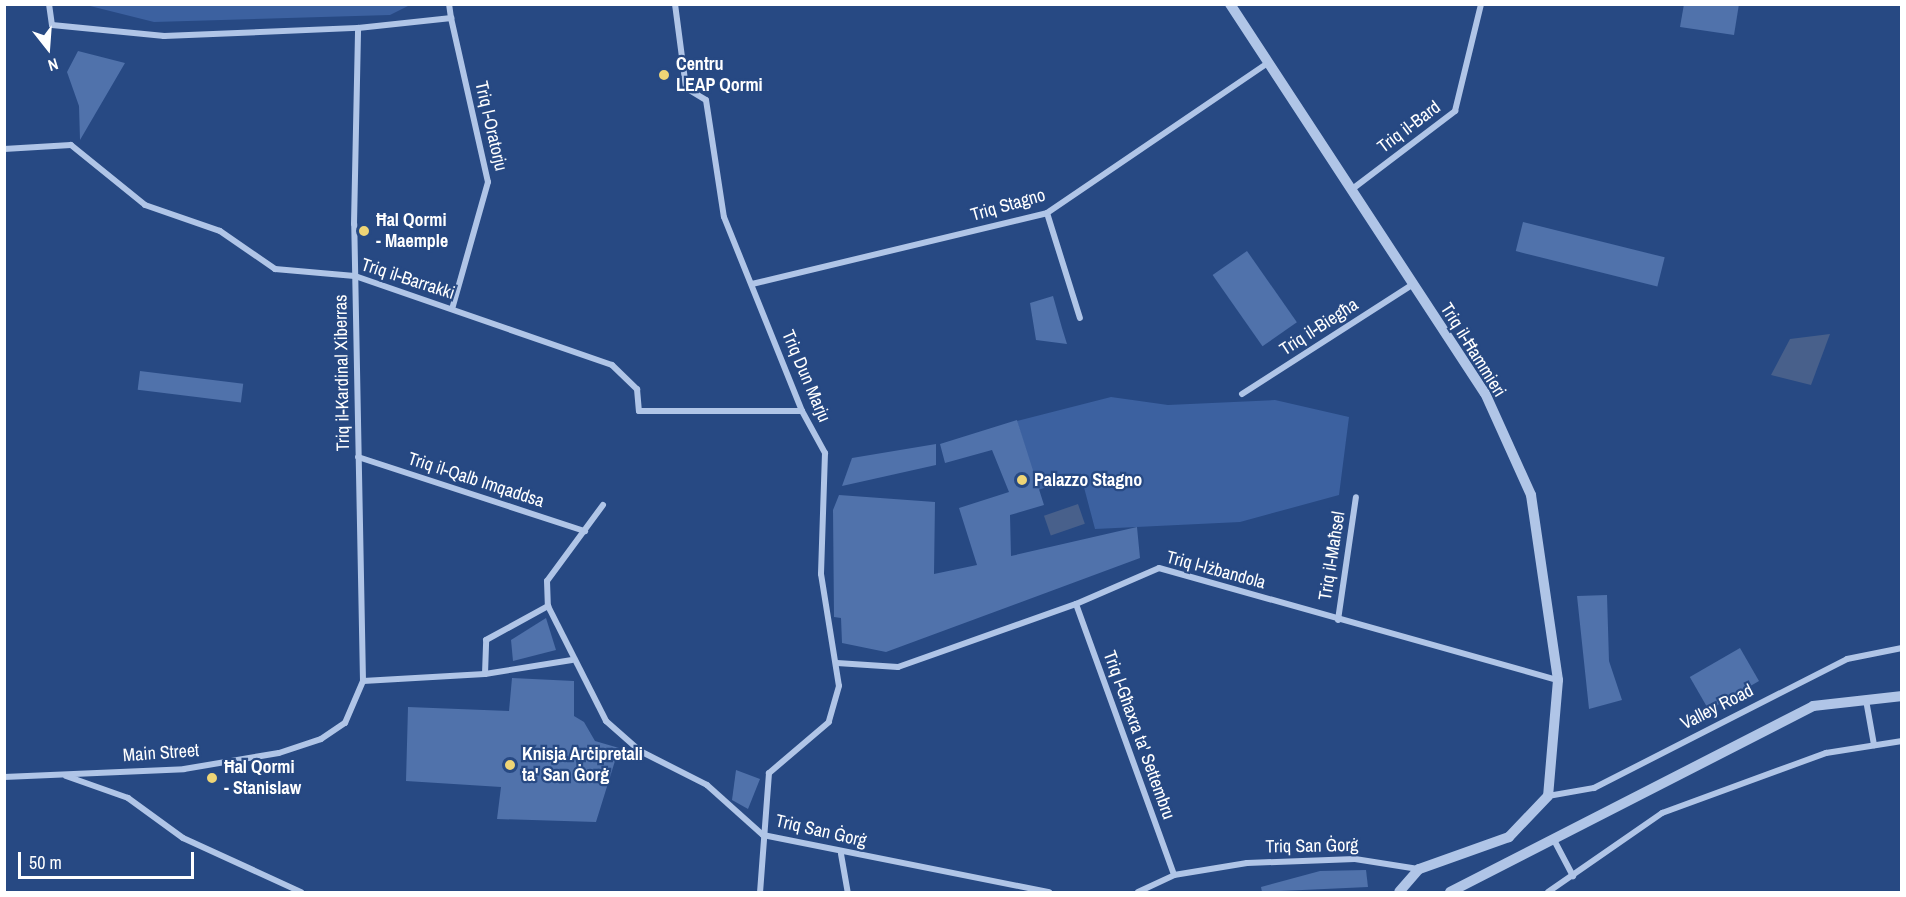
<!DOCTYPE html>
<meta charset="utf-8">
<style>
body{margin:0}
#map{position:relative;width:1906px;height:897px;overflow:hidden;background:#274983;font-family:"Archivo Narrow",sans-serif}
div>[style]{position:absolute}
.green>*{inset:0;background:#3c61a0}
.water>*{inset:0;background:#48608b;transform-origin:0 0}
.building>*{inset:0;background:#5072ab;transform-origin:0 0}
.minor>*{height:6px;margin:-3px;padding:0 3px;transform-origin:3px;border-radius:3px;background:#b0c5e7}
.tertiary>*{height:10px;margin:-5px;padding:0 5px;transform-origin:5px;border-radius:5px;background:#b0c5e7}
.dots>*{width:16px;height:16px;translate:-50% -50%;box-sizing:border-box;border:3px solid #274983;border-radius:50%}
span{translate:-50% -50%;white-space:nowrap;text-align:center;line-height:1.15;-webkit-text-stroke:4.5px #274983;paint-order:stroke}
.poi-label{font-size:18px;color:#fff;font-weight:700}
.left{translate:0 -50%;text-align:left}
.street-label{font-size:18px;color:#fff}
.frame{position:absolute;inset:0;border:6px solid #fff;pointer-events:none}
.north{position:absolute;left:18px;top:18px;width:60px;height:60px;-webkit-text-stroke:4px #274983;paint-order:stroke;rotate:163deg;font-size:16px;font-weight:700;line-height:24px;text-align:center;color:#fff}
.north::after{content:'';display:block;margin:auto;width:21px;height:27px;background:#fff;clip-path:polygon(50% 0,100% 100%,50% 72%,0 100%)}
.scale{position:absolute;left:18px;top:852px;width:176px;height:27px;box-sizing:border-box;border:3px solid #fff;border-top:0;padding-left:8px;font-size:18px;line-height:21px;white-space:nowrap;color:#fff;-webkit-text-stroke:4px #274983;paint-order:stroke}
</style>
<div id="map">
<div class="green">
<i style="clip-path:polygon(86px 5px,410px 5px,390px 15px,154px 22px)"></i>
<i style="clip-path:polygon(1111px 397px,1168px 405px,1275px 400px,1349px 417px,1339px 495px,1240px 522px,1095px 529px,1081px 476px,1038px 490px,1017px 421px)"></i>
</div>
<div class="water">
<i style="clip-path:polygon(1830px 334px,1811px 385px,1771px 375px,1790px 339px)"></i>
<i style="left:1078px;top:504px;width:21px;height:36px;rotate:71deg"></i>
</div>
<div class="building">
<i style="clip-path:polygon(1684px 4px,1739px 4px,1734px 35px,1680px 27px)"></i>
<i style="clip-path:polygon(78px 51px,125px 63px,80px 140px,79px 106px,67px 72px)"></i>
<i style="left:1523px;top:222px;width:146px;height:30px;rotate:14deg"></i>
<i style="left:1247px;top:251px;width:87px;height:42px;rotate:55deg"></i>
<i style="clip-path:polygon(1053px 296px,1062px 328px,1067px 344px,1036px 340px,1030px 303px)"></i>
<i style="left:140px;top:371px;width:104px;height:19px;rotate:7deg"></i>
<i style="clip-path:polygon(1017px 420px,1044px 505px,1010px 515px,1011px 556px,1137px 527px,1140px 558px,886px 652px,842px 643px,841px 618px,834px 617px,833px 510px,839px 495px,935px 502px,934px 574px,977px 565px,959px 508px,1009px 492px,992px 450px,945px 463px,940px 444px)"></i>
<i style="clip-path:polygon(936px 444px,936px 465px,842px 486px,852px 458px)"></i>
<i style="clip-path:polygon(1607px 595px,1609px 661px,1622px 700px,1589px 709px,1577px 596px)"></i>
<i style="clip-path:polygon(546px 618px,556px 650px,513px 661px,511px 640px)"></i>
<i style="left:1740px;top:648px;width:38px;height:58px;rotate:60deg"></i>
<i style="clip-path:polygon(512px 678px,574px 681px,574px 716px,584px 722px,595px 741px,619px 748px,596px 822px,497px 819px,501px 787px,406px 781px,408px 707px,509px 711px)"></i>
<i style="clip-path:polygon(736px 770px,760px 779px,748px 809px,732px 800px)"></i>
<i style="clip-path:polygon(1366px 870px,1368px 887px,1262px 892px,1261px 887px,1320px 871px)"></i>
</div>
<div class="minor">
<i style="left:49px;top:4px;width:21px;rotate:82deg"></i>
<i style="left:52px;top:25px;width:113px;rotate:5.6deg"></i>
<i style="left:164px;top:36px;width:194px;rotate:-2.4deg"></i>
<i style="left:358px;top:28px;width:94px;rotate:-6.1deg"></i>
<i style="left:451px;top:18px;width:14px;rotate:-98deg"></i>
<i style="left:675px;top:4px;width:85px;rotate:82.5deg"></i>
<i style="left:686px;top:88px;width:23px;rotate:31deg"></i>
<i style="left:706px;top:100px;width:118px;rotate:81.3deg"></i>
<i style="left:724px;top:217px;width:209px;rotate:68.1deg"></i>
<i style="left:802px;top:411px;width:48px;rotate:61.3deg"></i>
<i style="left:825px;top:453px;width:121px;rotate:91.9deg"></i>
<i style="left:821px;top:574px;width:113px;rotate:80.9deg"></i>
<i style="left:839px;top:686px;width:37px;rotate:106deg"></i>
<i style="left:829px;top:722px;width:79px;rotate:139.6deg"></i>
<i style="left:769px;top:773px;width:119px;rotate:94.3deg"></i>
<i style="left:451px;top:18px;width:168px;rotate:77.3deg"></i>
<i style="left:488px;top:182px;width:132px;rotate:105.8deg"></i>
<i style="left:4px;top:149px;width:67px;rotate:-3.4deg"></i>
<i style="left:71px;top:145px;width:95px;rotate:39deg"></i>
<i style="left:145px;top:205px;width:79px;rotate:19.1deg"></i>
<i style="left:220px;top:231px;width:67px;rotate:34.6deg"></i>
<i style="left:275px;top:269px;width:80px;rotate:5deg"></i>
<i style="left:355px;top:276px;width:272px;rotate:19.1deg"></i>
<i style="left:612px;top:365px;width:35px;rotate:44deg"></i>
<i style="left:637px;top:389px;width:22px;rotate:85deg"></i>
<i style="left:639px;top:411px;width:163px"></i>
<i style="left:1351px;top:190px;width:131px;rotate:-37.2deg"></i>
<i style="left:1455px;top:111px;width:110px;rotate:-76.3deg"></i>
<i style="left:1047px;top:213px;width:110px;rotate:72.6deg"></i>
<i style="left:752px;top:284px;width:303px;rotate:-13.5deg"></i>
<i style="left:1047px;top:213px;width:268px;rotate:-34.2deg"></i>
<i style="left:1242px;top:394px;width:202px;rotate:-32.7deg"></i>
<i style="left:358px;top:457px;width:239px;rotate:18.1deg"></i>
<i style="left:603px;top:505px;width:94px;rotate:126.4deg"></i>
<i style="left:547px;top:581px;width:25px;rotate:88deg"></i>
<i style="left:548px;top:606px;width:129px;rotate:63.2deg"></i>
<i style="left:606px;top:721px;width:45px;rotate:41.4deg"></i>
<i style="left:640px;top:751px;width:75px;rotate:26.9deg"></i>
<i style="left:707px;top:785px;width:75px;rotate:41.8deg"></i>
<i style="left:763px;top:835px;width:292px;rotate:11.3deg"></i>
<i style="left:1076px;top:604px;width:288px;rotate:70.1deg"></i>
<i style="left:1338px;top:620px;width:124px;rotate:-81.7deg"></i>
<i style="left:837px;top:663px;width:61px;rotate:3.8deg"></i>
<i style="left:898px;top:667px;width:189px;rotate:-19.5deg"></i>
<i style="left:1076px;top:604px;width:90px;rotate:-23.4deg"></i>
<i style="left:1159px;top:568px;width:414px;rotate:15.7deg"></i>
<i style="left:485px;top:674px;width:34px;rotate:-88deg"></i>
<i style="left:486px;top:640px;width:71px;rotate:-28.7deg"></i>
<i style="left:363px;top:681px;width:122px;rotate:-3.3deg"></i>
<i style="left:485px;top:674px;width:88px;rotate:-9.1deg"></i>
<i style="left:1866px;top:700px;width:46px;rotate:79.9deg"></i>
<i style="left:66px;top:776px;width:66px;rotate:19.5deg"></i>
<i style="left:128px;top:798px;width:68px;rotate:36deg"></i>
<i style="left:183px;top:838px;width:130px;rotate:24.6deg"></i>
<i style="left:4px;top:777px;width:180px;rotate:-2.5deg"></i>
<i style="left:184px;top:769px;width:96px;rotate:-9.6deg"></i>
<i style="left:279px;top:753px;width:44px;rotate:-18.4deg"></i>
<i style="left:321px;top:739px;width:29px;rotate:-34deg"></i>
<i style="left:345px;top:723px;width:46px;rotate:-66.8deg"></i>
<i style="left:363px;top:681px;width:457px;rotate:-91.1deg"></i>
<i style="left:354px;top:224px;width:196px;rotate:-88.8deg"></i>
<i style="left:1548px;top:796px;width:47px;rotate:-9.9deg"></i>
<i style="left:1594px;top:788px;width:284px;rotate:-27deg"></i>
<i style="left:1847px;top:659px;width:56px;rotate:-11.3deg"></i>
<i style="left:1554px;top:840px;width:41px;rotate:62.2deg"></i>
<i style="left:841px;top:854px;width:39px;rotate:80deg"></i>
<i style="left:1138px;top:892px;width:40px;rotate:-25deg"></i>
<i style="left:1174px;top:875px;width:74px;rotate:-9.3deg"></i>
<i style="left:1247px;top:863px;width:108px;rotate:-2.1deg"></i>
<i style="left:1355px;top:859px;width:64px;rotate:9deg"></i>
<i style="left:1548px;top:892px;width:139px;rotate:-34.7deg"></i>
<i style="left:1662px;top:813px;width:175px;rotate:-20.1deg"></i>
<i style="left:1826px;top:753px;width:77px;rotate:-9deg"></i>
</div>
<div class="tertiary">
<i style="left:1230px;top:4px;width:465px;rotate:56.8deg"></i>
<i style="left:1485px;top:393px;width:112px;rotate:65.7deg"></i>
<i style="left:1531px;top:495px;width:187px;rotate:81.7deg"></i>
<i style="left:1558px;top:680px;width:116px;rotate:94.9deg"></i>
<i style="left:1548px;top:796px;width:57px;rotate:133.6deg"></i>
<i style="left:1509px;top:837px;width:96px;rotate:160.4deg"></i>
<i style="left:1419px;top:869px;width:30px;rotate:131deg"></i>
<i style="left:1450px;top:892px;width:408px;rotate:-27.1deg"></i>
<i style="left:1813px;top:706px;width:90px;rotate:-6.4deg"></i>
</div>
<div class="dots">
<i style="left:664px;top:75px;background:#efd576"></i>
<i style="left:364px;top:231px;background:#efd576"></i>
<i style="left:1022px;top:480px;background:#efd576"></i>
<i style="left:510px;top:765px;background:#efd576"></i>
<i style="left:212px;top:778px;background:#efd576"></i>
</div>
<div class="poi-label">
<span class="left" style="left:676px;top:75px">Centru<br>LEAP Qormi</span>
<span class="left" style="left:376px;top:231px">Ħal Qormi<br>- Maemple</span>
<span class="left" style="left:1034px;top:480px">Palazzo Stagno</span>
<span class="left" style="left:522px;top:765px">Knisja Arċipretali<br>ta' San Ġorġ</span>
<span class="left" style="left:224px;top:778px">Ħal Qormi<br>- Stanislaw</span>
</div>
<div class="street-label">
<span style="left:491px;top:126px;rotate:77deg">Triq l-Oratorju</span>
<span style="left:1409px;top:127px;rotate:-37deg">Triq il-Bard</span>
<span style="left:1008px;top:205px;rotate:-16deg">Triq Stagno</span>
<span style="left:408px;top:279px;rotate:18deg">Triq il-Barrakki</span>
<span style="left:1319px;top:327px;rotate:-33deg">Triq il-Biegħa</span>
<span style="left:1473px;top:350px;rotate:58deg">Triq il-Ħammieri</span>
<span style="left:342px;top:373px;rotate:-91deg">Triq il-Kardinal Xiberras</span>
<span style="left:806px;top:376px;rotate:67deg">Triq Dun Marju</span>
<span style="left:476px;top:480px;rotate:18deg">Triq il-Qalb Imqaddsa</span>
<span style="left:1332px;top:556px;rotate:-81deg">Triq il-Maħsel</span>
<span style="left:1216px;top:570px;rotate:15deg">Triq l-Iżbandola</span>
<span style="left:1717px;top:707px;rotate:-27deg">Valley Road</span>
<span style="left:1139px;top:735px;rotate:70deg">Triq l-Għaxra ta' Settembru</span>
<span style="left:161px;top:753px;rotate:-4deg">Main Street</span>
<span style="left:821px;top:831px;rotate:13deg">Triq San Ġorġ</span>
<span style="left:1312px;top:846px;rotate:-1deg">Triq San Ġorġ</span>
</div>
<div class="frame"></div>
<div class="north">N</div>
<div class="scale">50 m</div>
</div>
